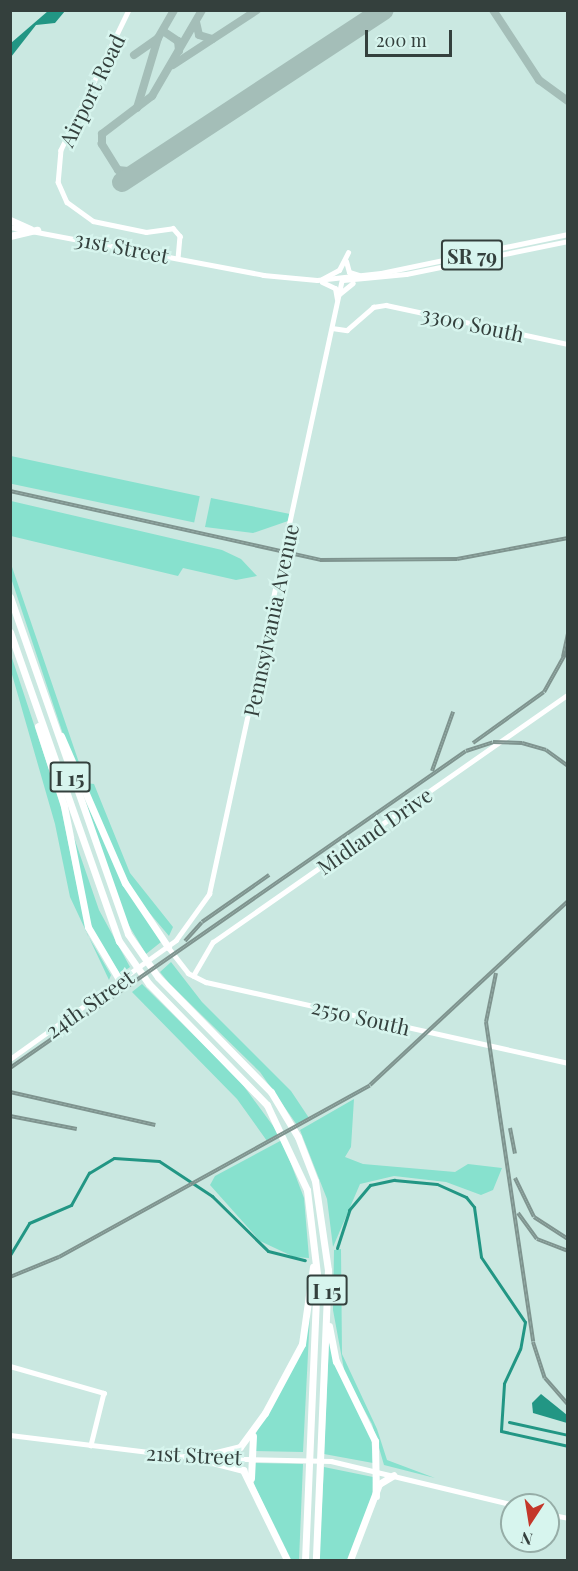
<!DOCTYPE html>
<style>
body{margin:0}
#map{position:relative;width:578px;height:1571px;overflow:hidden;background:#cae8e1;font-family:"Playfair Display",serif}
div>[style]{position:absolute}
.green>*{inset:0;background:#87e1ce;transform-origin:0 0}
.water>*{inset:0;background:#229684}
.canal>*{height:3px;margin:-1.5px;padding:0 1.5px;transform-origin:1.5px;border-radius:1.5px;background:#229684}
.taxiway>*{height:8px;margin:-4px;padding:0 4px;transform-origin:4px;border-radius:4px;background:#a4beb8}
.runway>*{height:20px;margin:-10px;padding:0 10px;transform-origin:10px;border-radius:10px;background:#a4beb8}
.secondary>*{height:4.5px;margin:-2.25px;padding:0 2.25px;transform-origin:2.25px;border-radius:2.25px;background:#fff}
.primary>*{height:5px;margin:-2.5px;padding:0 2.5px;transform-origin:2.5px;border-radius:2.5px;background:#fff}
.highway>*{height:7px;margin:-3.5px;padding:0 3.5px;transform-origin:3.5px;border-radius:3.5px;background:#fff}
.rail>*{height:4px;margin-top:-2px;transform-origin:0;background:repeating-linear-gradient(90deg,#d7f5ee 0 4.5px,#7f948f 0 9px);box-sizing:border-box;border-block:2px solid #7f948f}
span{translate:-50% -50%;white-space:nowrap;text-align:center;line-height:1.15;-webkit-text-stroke:5px #d7f5ee;paint-order:stroke}
.shield-label span{padding:2px 4px;background:#d7f5ee;border:2px solid;border-radius:4px;-webkit-text-stroke-width:0}
.shield-label{font-size:20px;color:#34403d;font-weight:700}
.street-label{font-size:21px;color:#34403d}
.frame{position:absolute;inset:0;border:12px solid #34403d;pointer-events:none}
.north{position:absolute;left:500px;top:1493px;width:60px;height:60px;box-sizing:border-box;background:#d7f5ee;border:2px solid #96ada7;border-radius:50%;rotate:192deg;font-size:16px;font-weight:700;line-height:24px;text-align:center;color:#34403d}
.north::after{content:'';display:block;margin:auto;width:21px;height:27px;background:#c4372a;clip-path:polygon(50% 0,100% 100%,50% 72%,0 100%)}
.scale{position:absolute;left:365px;top:30px;width:87px;height:27px;box-sizing:border-box;border:3px solid #34403d;border-top:0;padding-left:8px;font-size:18px;line-height:21px;white-space:nowrap;color:#34403d;-webkit-text-stroke:4px #d7f5ee;paint-order:stroke}
</style>
<div id="map">
<div class="green">
<i style="left:11px;top:456px;width:193px;height:27px;rotate:12deg"></i>
<i style="clip-path:polygon(211px 498px,290px 514px,288px 521px,253px 533px,205px 527px)"></i>
<i style="clip-path:polygon(11px 501px,222px 550px,241px 559px,257px 576px,236px 580px,183px 568px,178px 576px,11px 536px)"></i>
<i style="clip-path:polygon(10px 561px,86px 783px,94px 784px,130px 873px,173px 927px,169px 936px,131px 891px,67px 746px,11px 578px)"></i>
<i style="clip-path:polygon(10px 652px,60px 803px,87px 934px,111px 975px,109px 980px,70px 897px,55px 824px,11px 671px)"></i>
<i style="clip-path:polygon(82px 794px,125px 886px,161px 942px,146px 954px,125px 919px)"></i>
<i style="clip-path:polygon(68px 820px,99px 910px,130px 967px,120px 974px,92px 931px)"></i>
<i style="clip-path:polygon(171px 962px,202px 1002px,291px 1091px,309px 1118px,297px 1125px,260px 1072px,169px 983px,160px 972px)"></i>
<i style="clip-path:polygon(142px 984px,240px 1081px,279px 1134px,267px 1141px,237px 1099px,132px 992px)"></i>
<i style="clip-path:polygon(354px 1099px,351px 1147px,345px 1157px,363px 1164px,455px 1172px,468px 1164px,502px 1168px,493px 1190px,481px 1195px,446px 1182px,394px 1176px,360px 1184px,333px 1247px,327px 1199px,300px 1130px)"></i>
<i style="clip-path:polygon(282px 1140px,304px 1198px,309px 1258px,294px 1257px,260px 1241px,210px 1185px,215px 1176px)"></i>
<i style="clip-path:polygon(341px 1249px,342px 1354px,377px 1429px,387px 1460px,435px 1478px,384px 1465px,372px 1424px,345px 1375px,333px 1310px,334px 1250px)"></i>
<i style="clip-path:polygon(310px 1314px,303px 1452px,253px 1451px,256px 1433px,299px 1357px)"></i>
<i style="clip-path:polygon(329px 1342px,371px 1435px,373px 1463px,324px 1454px)"></i>
<i style="clip-path:polygon(255px 1463px,303px 1464px,299px 1560px,289px 1560px,254px 1484px)"></i>
<i style="clip-path:polygon(324px 1467px,373px 1477px,372px 1500px,348px 1560px,319px 1560px)"></i>
</div>
<div class="water">
<i style="clip-path:polygon(48px 11px,65px 11px,55px 23px,36px 25px,11px 57px,11px 43px)"></i>
<i style="clip-path:polygon(541px 1394px,567px 1415px,567px 1423px,533px 1413px,532px 1403px)"></i>
</div>
<div class="canal">
<i style="left:337px;top:1248px;width:40px;rotate:-72deg"></i>
<i style="left:349px;top:1210px;width:33px;rotate:-50deg"></i>
<i style="left:370px;top:1185px;width:25px;rotate:-12deg"></i>
<i style="left:394px;top:1180px;width:43px;rotate:5.3deg"></i>
<i style="left:437px;top:1184px;width:32px;rotate:24deg"></i>
<i style="left:466px;top:1197px;width:13px;rotate:51deg"></i>
<i style="left:474px;top:1207px;width:50px;rotate:82deg"></i>
<i style="left:481px;top:1257px;width:78px;rotate:55.9deg"></i>
<i style="left:525px;top:1322px;width:27px;rotate:100deg"></i>
<i style="left:520px;top:1349px;width:38px;rotate:115deg"></i>
<i style="left:504px;top:1384px;width:47px;rotate:93.7deg"></i>
<i style="left:501px;top:1431px;width:69px;rotate:12.6deg"></i>
<i style="left:10px;top:1255px;width:37px;rotate:-59deg"></i>
<i style="left:29px;top:1223px;width:46px;rotate:-23.2deg"></i>
<i style="left:71px;top:1205px;width:37px;rotate:-61deg"></i>
<i style="left:89px;top:1173px;width:29px;rotate:-31deg"></i>
<i style="left:114px;top:1158px;width:45px;rotate:3.8deg"></i>
<i style="left:159px;top:1161px;width:64px;rotate:33.4deg"></i>
<i style="left:212px;top:1196px;width:78px;rotate:44.5deg"></i>
<i style="left:268px;top:1251px;width:38px;rotate:14deg"></i>
<i style="left:509px;top:1422px;width:60px;rotate:12.4deg"></i>
</div>
<div class="taxiway">
<i style="left:493px;top:10px;width:84px;rotate:56.7deg"></i>
<i style="left:539px;top:80px;width:36px;rotate:36deg"></i>
<i style="left:196px;top:22px;width:13px;rotate:77deg"></i>
<i style="left:199px;top:35px;width:14px;rotate:17deg"></i>
<i style="left:163px;top:31px;width:18px;rotate:34deg"></i>
<i style="left:178px;top:41px;width:10px;rotate:84deg"></i>
<i style="left:134px;top:55px;width:29px;rotate:-35deg"></i>
<i style="left:158px;top:38px;width:32px;rotate:-60deg"></i>
<i style="left:173px;top:65px;width:100px;rotate:-33.2deg"></i>
<i style="left:137px;top:108px;width:73px;rotate:-73.3deg"></i>
<i style="left:137px;top:172px;width:19px;rotate:-174deg"></i>
<i style="left:118px;top:170px;width:31px;rotate:-122deg"></i>
<i style="left:102px;top:144px;width:10px;rotate:-90deg"></i>
<i style="left:102px;top:134px;width:63px;rotate:-37.2deg"></i>
<i style="left:152px;top:96px;width:99px;rotate:-59.8deg"></i>
</div>
<div class="runway">
<i style="left:122px;top:182px;width:313px;rotate:-33.3deg"></i>
</div>
<div class="secondary">
<i style="left:129px;top:10px;width:156px;rotate:115.9deg"></i>
<i style="left:61px;top:150px;width:32px;rotate:95deg"></i>
<i style="left:58px;top:182px;width:22px;rotate:66deg"></i>
<i style="left:67px;top:202px;width:32px;rotate:36deg"></i>
<i style="left:93px;top:221px;width:54px;rotate:11.7deg"></i>
<i style="left:146px;top:232px;width:27px;rotate:-8deg"></i>
<i style="left:173px;top:228px;width:11px;rotate:49deg"></i>
<i style="left:180px;top:236px;width:21px;rotate:95deg"></i>
<i style="left:332px;top:328px;width:15px;rotate:8deg"></i>
<i style="left:347px;top:330px;width:35px;rotate:-41deg"></i>
<i style="left:373px;top:307px;width:13px;rotate:-9deg"></i>
<i style="left:386px;top:305px;width:186px;rotate:12.1deg"></i>
<i style="left:168px;top:947px;width:33px;rotate:52deg"></i>
<i style="left:188px;top:973px;width:20px;rotate:27deg"></i>
<i style="left:206px;top:982px;width:371px;rotate:12.6deg"></i>
<i style="left:193px;top:976px;width:39px;rotate:-60deg"></i>
<i style="left:213px;top:942px;width:433px;rotate:-34.9deg"></i>
<i style="left:10px;top:1059px;width:204px;rotate:-35.6deg"></i>
<i style="left:176px;top:940px;width:57px;rotate:-54.3deg"></i>
<i style="left:209px;top:894px;width:629px;rotate:-77.8deg"></i>
<i style="left:10px;top:1366px;width:98px;rotate:16deg"></i>
<i style="left:104px;top:1393px;width:54px;rotate:104deg"></i>
<i style="left:10px;top:1435px;width:189px;rotate:7deg"></i>
<i style="left:207px;top:1458px;width:124px;rotate:1.4deg"></i>
<i style="left:331px;top:1461px;width:188px;rotate:13.5deg"></i>
<i style="left:548px;top:1514px;width:20px;rotate:11deg"></i>
</div>
<div class="primary">
<i style="left:10px;top:227px;width:258px;rotate:10.7deg"></i>
<i style="left:263px;top:275px;width:54px;rotate:5.3deg"></i>
<i style="left:317px;top:280px;width:64px;rotate:-6.2deg"></i>
<i style="left:381px;top:273px;width:191px;rotate:-11.8deg"></i>
<i style="left:346px;top:261px;width:11px;rotate:75deg"></i>
<i style="left:349px;top:272px;width:10px;rotate:17deg"></i>
<i style="left:322px;top:279px;width:19px;rotate:-28deg"></i>
<i style="left:339px;top:270px;width:20px;rotate:-63deg"></i>
<i style="left:343px;top:280px;width:63px;rotate:-5.4deg"></i>
<i style="left:406px;top:274px;width:165px;rotate:-11.5deg"></i>
<i style="left:322px;top:282px;width:14px;rotate:25deg"></i>
<i style="left:335px;top:288px;width:11px;rotate:80deg"></i>
<i style="left:338px;top:295px;width:19px;rotate:-39deg"></i>
</div>
<div class="highway">
<i style="left:10px;top:220px;width:22px;rotate:24deg"></i>
<i style="left:10px;top:236px;width:28px;rotate:-13deg"></i>
<i style="left:10px;top:597px;width:357px;rotate:70.7deg"></i>
<i style="left:128px;top:934px;width:52px;rotate:55.1deg"></i>
<i style="left:158px;top:977px;width:161px;rotate:45.5deg"></i>
<i style="left:271px;top:1092px;width:52px;rotate:59deg"></i>
<i style="left:298px;top:1137px;width:47px;rotate:68.9deg"></i>
<i style="left:315px;top:1181px;width:90px;rotate:81.7deg"></i>
<i style="left:328px;top:1270px;width:290px;rotate:92.4deg"></i>
<i style="left:10px;top:632px;width:328px;rotate:70.6deg"></i>
<i style="left:119px;top:941px;width:52px;rotate:55.1deg"></i>
<i style="left:149px;top:984px;width:169px;rotate:45.7deg"></i>
<i style="left:267px;top:1105px;width:94px;rotate:64.8deg"></i>
<i style="left:307px;top:1190px;width:85px;rotate:83.2deg"></i>
<i style="left:317px;top:1274px;width:286px;rotate:92.4deg"></i>
<i style="left:38px;top:726px;width:84px;rotate:72deg"></i>
<i style="left:64px;top:806px;width:123px;rotate:78.8deg"></i>
<i style="left:88px;top:927px;width:63px;rotate:59.3deg"></i>
<i style="left:61px;top:736px;width:160px;rotate:66.5deg"></i>
<i style="left:125px;top:883px;width:77px;rotate:56.1deg"></i>
<i style="left:329px;top:1326px;width:36px;rotate:79deg"></i>
<i style="left:336px;top:1361px;width:89px;rotate:64deg"></i>
<i style="left:375px;top:1441px;width:55px;rotate:89deg"></i>
<i style="left:196px;top:1458px;width:45px;rotate:-14deg"></i>
<i style="left:240px;top:1447px;width:42px;rotate:-53.7deg"></i>
<i style="left:265px;top:1413px;width:78px;rotate:-61.8deg"></i>
<i style="left:302px;top:1344px;width:78px;rotate:-81.9deg"></i>
<i style="left:197px;top:1458px;width:48px;rotate:14.6deg"></i>
<i style="left:243px;top:1470px;width:100px;rotate:63.9deg"></i>
<i style="left:251px;top:1478px;width:42px;rotate:-87.3deg"></i>
<i style="left:350px;top:1560px;width:81px;rotate:-69.1deg"></i>
<i style="left:379px;top:1484px;width:17px;rotate:-31deg"></i>
</div>
<div class="rail">
<i style="left:10px;top:491px;width:318px;rotate:12.5deg"></i>
<i style="left:320px;top:560px;width:137px;rotate:-0.4deg"></i>
<i style="left:457px;top:559px;width:113px;rotate:-10.7deg"></i>
<i style="left:563px;top:657px;width:25px;rotate:-78deg"></i>
<i style="left:473px;top:743px;width:87px;rotate:-35.7deg"></i>
<i style="left:544px;top:692px;width:49px;rotate:-60.8deg"></i>
<i style="left:432px;top:771px;width:63px;rotate:-70.4deg"></i>
<i style="left:185px;top:941px;width:25px;rotate:-48deg"></i>
<i style="left:202px;top:922px;width:82px;rotate:-35deg"></i>
<i style="left:496px;top:973px;width:50px;rotate:101.5deg"></i>
<i style="left:486px;top:1022px;width:323px;rotate:81.6deg"></i>
<i style="left:533px;top:1342px;width:38px;rotate:72deg"></i>
<i style="left:545px;top:1378px;width:35px;rotate:49deg"></i>
<i style="left:10px;top:1068px;width:555px;rotate:-34.81deg"></i>
<i style="left:466px;top:751px;width:28px;rotate:-18deg"></i>
<i style="left:493px;top:742px;width:29px;rotate:2deg"></i>
<i style="left:522px;top:743px;width:25px;rotate:16deg"></i>
<i style="left:546px;top:750px;width:27px;rotate:36deg"></i>
<i style="left:10px;top:1092px;width:149px;rotate:12.8deg"></i>
<i style="left:10px;top:1116px;width:68px;rotate:11deg"></i>
<i style="left:510px;top:1128px;width:26px;rotate:79deg"></i>
<i style="left:515px;top:1178px;width:43px;rotate:64deg"></i>
<i style="left:534px;top:1217px;width:40px;rotate:32.9deg"></i>
<i style="left:518px;top:1213px;width:32px;rotate:54deg"></i>
<i style="left:537px;top:1239px;width:33px;rotate:21deg"></i>
<i style="left:10px;top:1277px;width:53px;rotate:-22.2deg"></i>
<i style="left:59px;top:1257px;width:355px;rotate:-28.9deg"></i>
<i style="left:370px;top:1085px;width:270px;rotate:-42.9deg"></i>
</div>
<div class="shield-label">
<span style="left:472px;top:255px">SR 79</span>
<span style="left:70px;top:777px">I 15</span>
<span style="left:327px;top:1290px">I 15</span>
</div>
<div class="street-label">
<span style="left:91px;top:90px;rotate:-64deg">Airport Road</span>
<span style="left:122px;top:246px;rotate:11deg">31st Street</span>
<span style="left:473px;top:323px;rotate:12deg">3300 South</span>
<span style="left:270px;top:620px;rotate:-78deg">Pennsylvania Avenue</span>
<span style="left:374px;top:830px;rotate:-35deg">Midland Drive</span>
<span style="left:89px;top:1003px;rotate:-35deg">24th Street</span>
<span style="left:361px;top:1016px;rotate:13deg">2550 South</span>
<span style="left:194px;top:1454px;rotate:3deg">21st Street</span>
</div>
<div class="frame"></div>
<div class="north">N</div>
<div class="scale">200 m</div>
</div>
